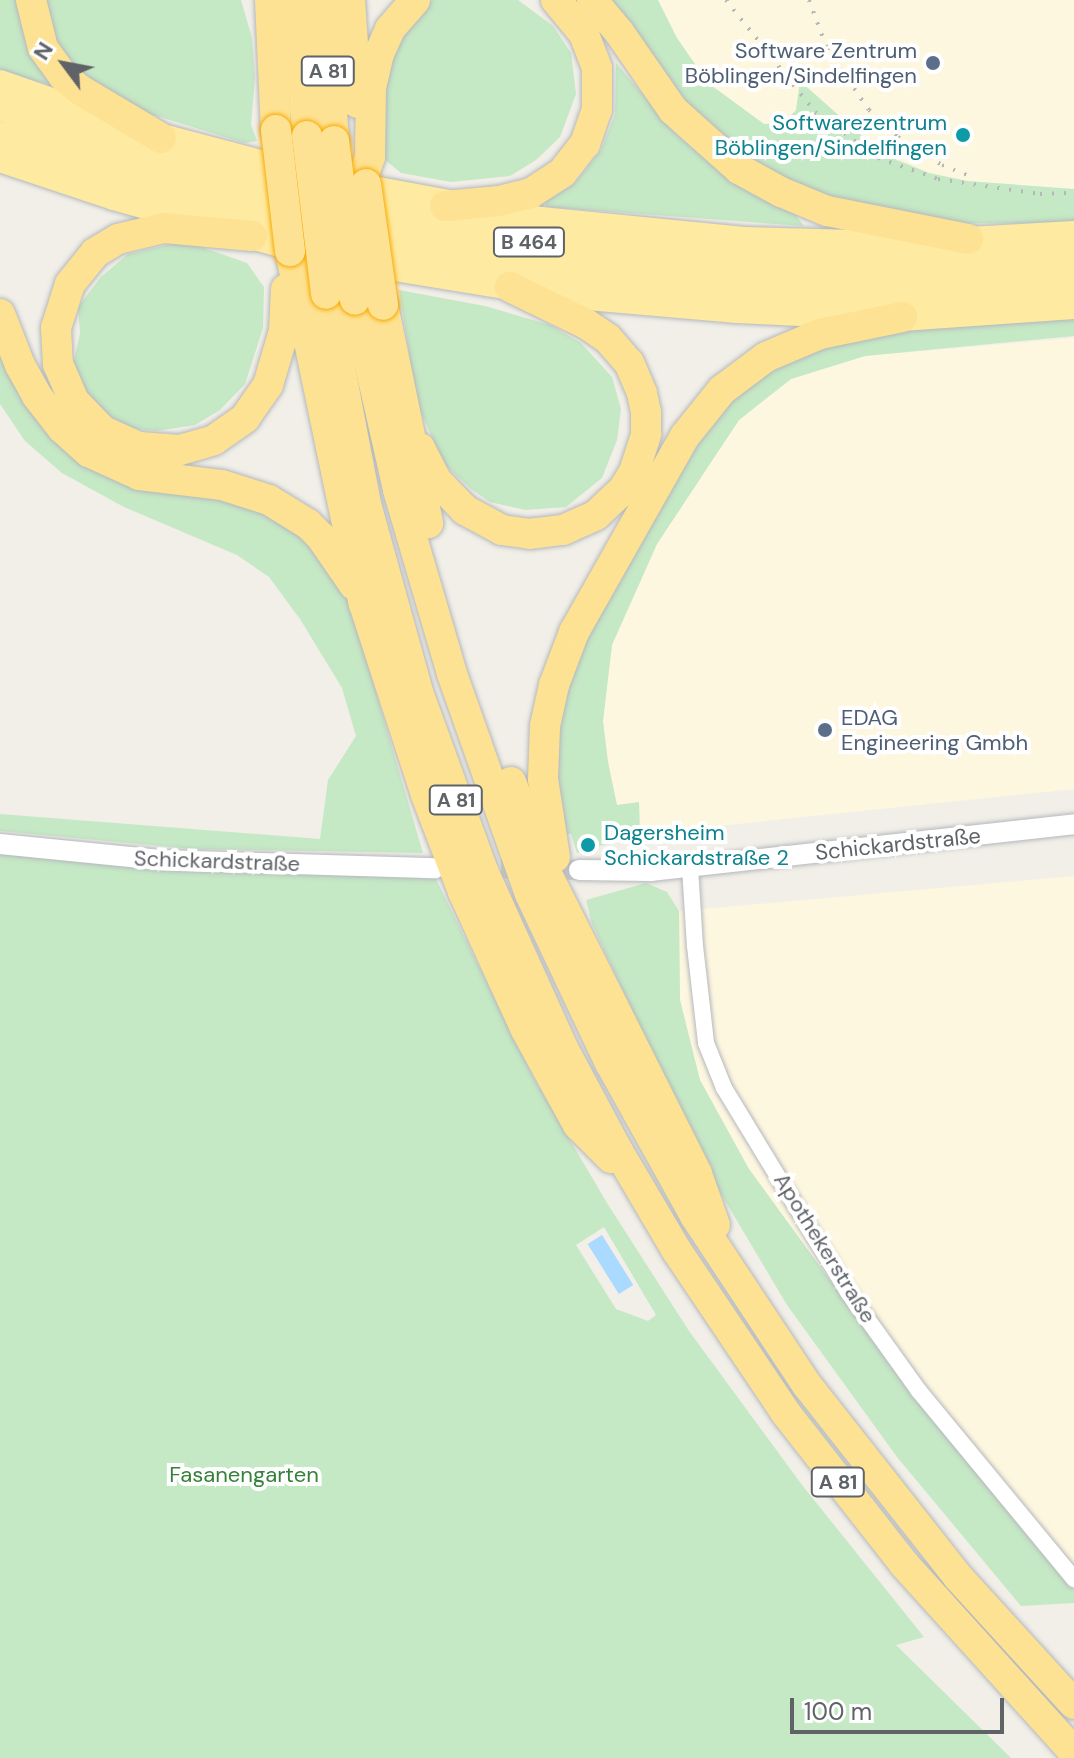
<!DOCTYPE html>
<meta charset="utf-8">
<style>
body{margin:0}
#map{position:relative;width:1074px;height:1758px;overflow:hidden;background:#f1efe8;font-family:"DM Sans",sans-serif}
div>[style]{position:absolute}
.commercial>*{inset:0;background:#fef7e0}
.green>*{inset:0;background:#c5e8c5}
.water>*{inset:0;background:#aadaff;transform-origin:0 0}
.tertiary-tunnel>*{height:20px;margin-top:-10px;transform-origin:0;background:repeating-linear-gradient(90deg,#ccccc8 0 20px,transparent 0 30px)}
.roads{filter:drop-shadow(0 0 2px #b5b8bc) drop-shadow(0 0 2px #b5b8bc)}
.minor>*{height:16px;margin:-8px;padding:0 8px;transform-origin:8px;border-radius:8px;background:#fff}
.tertiary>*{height:20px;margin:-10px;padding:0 10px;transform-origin:10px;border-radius:10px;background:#fff}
.trunk>*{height:28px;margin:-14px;padding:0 14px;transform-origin:14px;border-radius:14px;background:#feeaa1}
.motorway>*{height:30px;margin:-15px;padding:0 15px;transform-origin:15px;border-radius:15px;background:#fde293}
.rail>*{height:4px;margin-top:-2px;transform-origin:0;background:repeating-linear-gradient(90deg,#b6b7b8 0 2px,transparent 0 12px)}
.bridges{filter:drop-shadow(0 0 2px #f9ab00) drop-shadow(0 0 2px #f9ab00)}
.motorway-bridge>*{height:30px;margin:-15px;padding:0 15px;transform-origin:15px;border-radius:15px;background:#fde293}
.dots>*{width:22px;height:22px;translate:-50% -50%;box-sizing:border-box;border:4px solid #fff;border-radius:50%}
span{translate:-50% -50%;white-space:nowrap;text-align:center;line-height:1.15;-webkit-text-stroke:8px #fff;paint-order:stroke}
.shield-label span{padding:2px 6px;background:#fff;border:2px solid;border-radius:6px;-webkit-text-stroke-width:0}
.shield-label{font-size:20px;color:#5f6368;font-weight:700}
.service-label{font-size:22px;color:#4e5e75}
.right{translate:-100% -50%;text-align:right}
.left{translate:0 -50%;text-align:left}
.culture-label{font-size:22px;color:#0d838f}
.street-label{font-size:22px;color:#5f6368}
.park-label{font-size:22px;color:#348238}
.north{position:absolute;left:24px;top:24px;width:80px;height:80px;-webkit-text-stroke:6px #fff;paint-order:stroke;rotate:302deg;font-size:22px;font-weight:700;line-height:32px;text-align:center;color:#5f6368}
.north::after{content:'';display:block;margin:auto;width:28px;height:36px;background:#5f6368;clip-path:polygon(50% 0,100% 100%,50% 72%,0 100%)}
.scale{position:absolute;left:790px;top:1698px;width:214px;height:36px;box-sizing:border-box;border:4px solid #5f6368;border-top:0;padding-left:10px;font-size:24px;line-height:28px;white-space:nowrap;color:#5f6368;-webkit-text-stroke:6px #fff;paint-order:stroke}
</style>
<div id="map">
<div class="commercial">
<i style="clip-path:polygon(658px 0,1074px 0,1074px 189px,967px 181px,929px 173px,895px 159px,862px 136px,801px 82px,796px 110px,783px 123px,764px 124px,708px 83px,677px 38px)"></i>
<i style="clip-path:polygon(1074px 338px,1074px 789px,640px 834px,639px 802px,617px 805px,608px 762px,603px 721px,612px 645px,657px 544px,739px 420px,791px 379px,865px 356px)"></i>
<i style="clip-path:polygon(1074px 876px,1074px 1589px,872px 1338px,749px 1169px,700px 1080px,680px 1000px,679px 911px)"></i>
</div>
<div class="green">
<i style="clip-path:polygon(0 0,21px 0,60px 87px,0 72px)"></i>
<i style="clip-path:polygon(44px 0,241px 0,252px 38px,255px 77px,251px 125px,257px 141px,244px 143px,141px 111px,80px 75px,51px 35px)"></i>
<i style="clip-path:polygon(433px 0,518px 0,553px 26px,571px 53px,576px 94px,560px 137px,536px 160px,510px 176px,451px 182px,401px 173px,384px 159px,378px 115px,392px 48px,425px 5px)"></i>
<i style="clip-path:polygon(602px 0,658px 0,677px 38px,708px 83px,764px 124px,783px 123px,796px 110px,800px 81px,862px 136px,895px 159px,929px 173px,967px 181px,1074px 189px,1074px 224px,937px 223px,782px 184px,690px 118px)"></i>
<i style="clip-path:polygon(616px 63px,677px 135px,713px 166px,795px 214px,804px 226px,547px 207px,545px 202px,575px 183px,601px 150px,615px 114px)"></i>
<i style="clip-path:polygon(184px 241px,247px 263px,264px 287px,263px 328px,245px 384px,220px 410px,195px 425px,156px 431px,135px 429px,103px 413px,88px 400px,72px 370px,80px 333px,78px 307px,101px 277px,128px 254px)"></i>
<i style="clip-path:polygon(399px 290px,485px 306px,550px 325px,581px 343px,612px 377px,621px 409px,617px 440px,602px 478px,566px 507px,525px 510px,490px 502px,471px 489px,443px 463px,417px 403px)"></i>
<i style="clip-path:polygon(1074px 308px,1074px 336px,865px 356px,791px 379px,739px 420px,657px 544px,612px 645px,603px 721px,608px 762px,617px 805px,639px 802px,640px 834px,577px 853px,571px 834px,563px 834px,548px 798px,569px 654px,722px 397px,818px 340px)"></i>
<i style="clip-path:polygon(0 347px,8px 367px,205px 490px,290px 519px,346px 590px,423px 853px,192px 849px,0 831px,0 814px,320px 839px,328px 780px,356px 736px,342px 688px,300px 619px,269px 577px,237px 555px,124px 507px,62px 473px,25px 441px,0 404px)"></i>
<i style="clip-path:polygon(evenodd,0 850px,129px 863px,436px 879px,533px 1077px,607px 1203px,689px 1331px,802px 1485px,924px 1637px,896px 1645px,1011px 1758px,0 1758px,0 850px,604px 1227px,656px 1315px,648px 1321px,616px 1309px,576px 1245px,604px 1227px)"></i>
<i style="clip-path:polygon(646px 883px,667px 892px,679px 911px,680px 1000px,700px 1080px,749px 1169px,872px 1338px,1074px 1589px,1074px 1603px,1021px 1606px,897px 1457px,787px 1305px,708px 1172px,592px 924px,586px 900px)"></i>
</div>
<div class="water">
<i style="left:602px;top:1235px;width:59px;height:17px;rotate:58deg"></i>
</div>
<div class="tertiary-tunnel">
<i style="left:471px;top:868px;width:108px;rotate:1.1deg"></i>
</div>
<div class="roads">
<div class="minor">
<i style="left:690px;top:867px;width:79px;rotate:86.4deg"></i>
<i style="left:695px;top:946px;width:98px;rotate:83.5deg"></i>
<i style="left:706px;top:1043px;width:48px;rotate:68.2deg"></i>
<i style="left:724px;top:1088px;width:239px;rotate:58.7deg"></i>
<i style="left:848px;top:1292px;width:122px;rotate:54.4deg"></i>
<i style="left:919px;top:1391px;width:244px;rotate:50.5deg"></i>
</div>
<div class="tertiary">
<i style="left:0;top:844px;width:161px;rotate:5.7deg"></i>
<i style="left:160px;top:860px;width:275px;rotate:1.7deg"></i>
<i style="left:579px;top:870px;width:72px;rotate:0.8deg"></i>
<i style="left:651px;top:871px;width:426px;rotate:-6.3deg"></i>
</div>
<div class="trunk">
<i style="left:0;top:84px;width:140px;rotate:19.2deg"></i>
<i style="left:132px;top:130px;width:176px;rotate:14.8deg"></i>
<i style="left:0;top:107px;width:158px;rotate:18.4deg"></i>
<i style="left:150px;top:157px;width:158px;rotate:15deg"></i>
<i style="left:0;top:136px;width:148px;rotate:18.1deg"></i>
<i style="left:141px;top:182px;width:171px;rotate:14.9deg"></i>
<i style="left:0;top:158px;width:120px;rotate:18.4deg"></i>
<i style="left:114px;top:196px;width:203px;rotate:15.8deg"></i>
<i style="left:346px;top:185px;width:198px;rotate:10.5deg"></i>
<i style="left:541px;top:221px;width:204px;rotate:5.6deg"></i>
<i style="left:744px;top:241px;width:154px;rotate:1.5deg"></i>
<i style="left:898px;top:245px;width:176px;rotate:-3.3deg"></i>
<i style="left:351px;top:209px;width:190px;rotate:10.3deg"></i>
<i style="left:538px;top:243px;width:172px;rotate:6deg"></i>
<i style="left:709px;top:261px;width:189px;rotate:1.8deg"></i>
<i style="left:898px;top:267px;width:176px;rotate:-1.6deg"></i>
<i style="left:354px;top:237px;width:187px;rotate:9.9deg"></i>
<i style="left:538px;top:269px;width:152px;rotate:6deg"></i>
<i style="left:689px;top:285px;width:210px;rotate:1.9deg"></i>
<i style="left:899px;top:292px;width:175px;rotate:-1deg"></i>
<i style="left:358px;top:261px;width:198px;rotate:9.3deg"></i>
<i style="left:553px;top:293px;width:185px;rotate:5deg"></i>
<i style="left:737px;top:309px;width:165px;rotate:2.8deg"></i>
<i style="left:902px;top:317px;width:172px;rotate:-4deg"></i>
</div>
<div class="motorway">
<i style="left:31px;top:0;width:49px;rotate:76deg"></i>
<i style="left:43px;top:48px;width:34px;rotate:54deg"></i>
<i style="left:63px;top:76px;width:22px;rotate:39deg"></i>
<i style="left:80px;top:90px;width:94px;rotate:30.7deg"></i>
<i style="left:270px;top:0;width:130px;rotate:87.4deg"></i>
<i style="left:297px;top:0;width:136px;rotate:85.8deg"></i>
<i style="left:324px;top:0;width:141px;rotate:85.9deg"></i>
<i style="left:350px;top:0;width:103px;rotate:86.1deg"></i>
<i style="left:592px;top:0;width:42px;rotate:49.8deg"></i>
<i style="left:619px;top:32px;width:95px;rotate:55.3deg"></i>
<i style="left:673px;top:110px;width:89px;rotate:41.8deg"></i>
<i style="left:739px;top:169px;width:48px;rotate:28.7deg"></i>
<i style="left:781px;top:192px;width:50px;rotate:22.4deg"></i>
<i style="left:827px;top:211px;width:144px;rotate:11.2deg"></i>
<i style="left:365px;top:171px;width:15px;rotate:-70deg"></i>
<i style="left:370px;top:157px;width:69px;rotate:-89.2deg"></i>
<i style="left:371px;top:88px;width:35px;rotate:-77deg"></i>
<i style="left:379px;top:54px;width:27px;rotate:-66deg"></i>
<i style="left:390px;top:29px;width:38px;rotate:-49deg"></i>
<i style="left:445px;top:206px;width:54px;rotate:-5.3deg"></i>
<i style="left:499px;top:201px;width:33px;rotate:-14deg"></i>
<i style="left:531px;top:193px;width:37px;rotate:-33deg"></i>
<i style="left:562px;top:173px;width:37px;rotate:-52deg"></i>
<i style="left:585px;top:144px;width:36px;rotate:-71deg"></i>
<i style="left:597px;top:110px;width:42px;rotate:-90deg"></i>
<i style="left:597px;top:68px;width:36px;rotate:-111deg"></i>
<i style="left:584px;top:34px;width:44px;rotate:-129.5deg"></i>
<i style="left:252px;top:236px;width:88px;rotate:-174.8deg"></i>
<i style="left:164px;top:228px;width:47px;rotate:166.6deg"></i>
<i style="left:118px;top:239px;width:27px;rotate:149deg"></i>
<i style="left:95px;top:253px;width:40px;rotate:129deg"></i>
<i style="left:70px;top:284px;width:46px;rotate:107.7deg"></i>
<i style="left:56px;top:328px;width:36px;rotate:87deg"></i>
<i style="left:58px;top:364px;width:40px;rotate:66.6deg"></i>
<i style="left:74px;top:401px;width:42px;rotate:46deg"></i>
<i style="left:103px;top:431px;width:39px;rotate:24deg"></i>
<i style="left:139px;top:447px;width:41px;rotate:4.2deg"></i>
<i style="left:180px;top:450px;width:35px;rotate:-16deg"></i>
<i style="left:214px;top:440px;width:38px;rotate:-35deg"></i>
<i style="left:245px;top:418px;width:40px;rotate:-55.1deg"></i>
<i style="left:268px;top:385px;width:56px;rotate:-73.5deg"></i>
<i style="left:284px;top:331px;width:42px;rotate:-87.3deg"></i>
<i style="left:290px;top:251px;width:361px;rotate:78.2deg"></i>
<i style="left:364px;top:604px;width:201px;rotate:72deg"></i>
<i style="left:426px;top:795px;width:104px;rotate:69.1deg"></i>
<i style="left:463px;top:892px;width:152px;rotate:65.5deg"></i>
<i style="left:526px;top:1030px;width:108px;rotate:61.3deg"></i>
<i style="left:578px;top:1125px;width:47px;rotate:45deg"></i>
<i style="left:326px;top:294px;width:214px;rotate:79.2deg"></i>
<i style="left:366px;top:504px;width:195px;rotate:74.5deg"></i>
<i style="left:418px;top:692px;width:193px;rotate:70deg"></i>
<i style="left:484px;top:873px;width:192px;rotate:65.7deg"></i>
<i style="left:563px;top:1048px;width:117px;rotate:61.9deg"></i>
<i style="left:618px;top:1151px;width:116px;rotate:59.5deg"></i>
<i style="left:677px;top:1251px;width:194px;rotate:56.1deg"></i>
<i style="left:785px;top:1412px;width:193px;rotate:51.9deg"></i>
<i style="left:904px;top:1564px;width:253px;rotate:47.9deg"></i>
<i style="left:355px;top:300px;width:195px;rotate:77.2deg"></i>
<i style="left:398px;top:490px;width:192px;rotate:73.6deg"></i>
<i style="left:452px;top:674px;width:233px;rotate:70.5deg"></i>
<i style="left:530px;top:894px;width:187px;rotate:64.7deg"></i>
<i style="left:610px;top:1063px;width:175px;rotate:60.9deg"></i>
<i style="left:695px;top:1216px;width:203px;rotate:56.5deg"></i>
<i style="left:807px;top:1385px;width:244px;rotate:51.8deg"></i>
<i style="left:958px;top:1577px;width:172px;rotate:47.6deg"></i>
<i style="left:383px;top:305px;width:223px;rotate:78.3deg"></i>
<i style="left:0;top:314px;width:55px;rotate:68.6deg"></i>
<i style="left:20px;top:365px;width:35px;rotate:61deg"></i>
<i style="left:37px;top:396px;width:41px;rotate:52deg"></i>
<i style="left:62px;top:428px;width:36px;rotate:42deg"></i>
<i style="left:89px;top:452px;width:55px;rotate:24.7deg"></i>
<i style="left:139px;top:475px;width:84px;rotate:6.9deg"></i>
<i style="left:222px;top:485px;width:49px;rotate:17.7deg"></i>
<i style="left:269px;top:500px;width:46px;rotate:31.6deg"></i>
<i style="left:308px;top:524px;width:18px;rotate:45deg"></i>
<i style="left:321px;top:537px;width:58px;rotate:55.5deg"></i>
<i style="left:420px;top:448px;width:37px;rotate:63deg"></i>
<i style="left:437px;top:481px;width:40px;rotate:46deg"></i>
<i style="left:465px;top:510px;width:42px;rotate:28.4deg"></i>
<i style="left:502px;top:530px;width:27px;rotate:8deg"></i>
<i style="left:529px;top:534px;width:34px;rotate:-7deg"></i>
<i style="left:563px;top:530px;width:36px;rotate:-24deg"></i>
<i style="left:596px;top:515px;width:37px;rotate:-43deg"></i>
<i style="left:623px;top:490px;width:21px;rotate:-59deg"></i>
<i style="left:634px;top:472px;width:40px;rotate:-72deg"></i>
<i style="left:646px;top:434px;width:22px;rotate:-90deg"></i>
<i style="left:646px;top:412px;width:19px;rotate:-102deg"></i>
<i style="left:642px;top:393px;width:33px;rotate:-113deg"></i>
<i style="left:629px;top:363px;width:33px;rotate:-131deg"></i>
<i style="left:607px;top:338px;width:25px;rotate:-146deg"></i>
<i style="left:586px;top:324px;width:85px;rotate:-154deg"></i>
<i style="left:511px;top:782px;width:99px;rotate:68.6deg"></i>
<i style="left:547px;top:874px;width:335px;rotate:63.4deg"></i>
<i style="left:697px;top:1174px;width:54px;rotate:70.6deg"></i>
<i style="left:555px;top:857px;width:79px;rotate:-98.7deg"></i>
<i style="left:543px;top:779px;width:53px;rotate:-87.8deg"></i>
<i style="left:545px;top:726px;width:42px;rotate:-77.6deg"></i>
<i style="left:554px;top:685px;width:57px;rotate:-69.3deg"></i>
<i style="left:574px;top:632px;width:225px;rotate:-60.5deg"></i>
<i style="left:685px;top:436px;width:59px;rotate:-51.2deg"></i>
<i style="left:722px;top:390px;width:55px;rotate:-36.9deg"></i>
<i style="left:766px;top:357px;width:59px;rotate:-23.1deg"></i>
<i style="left:820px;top:334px;width:84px;rotate:-11.7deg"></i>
</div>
</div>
<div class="rail">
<i style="left:726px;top:0;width:143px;rotate:51.5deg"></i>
<i style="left:815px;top:112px;width:78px;rotate:36.1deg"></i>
<i style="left:878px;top:158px;width:64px;rotate:19.3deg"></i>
<i style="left:938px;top:179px;width:103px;rotate:8.4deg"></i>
<i style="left:1040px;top:194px;width:34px;rotate:-2deg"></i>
<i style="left:809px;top:0;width:52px;rotate:69.8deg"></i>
<i style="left:827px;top:49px;width:74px;rotate:55.5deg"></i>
<i style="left:869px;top:110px;width:40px;rotate:43deg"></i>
<i style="left:898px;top:137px;width:52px;rotate:32.5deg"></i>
<i style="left:942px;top:165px;width:35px;rotate:22deg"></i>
</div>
<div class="bridges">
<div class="motorway-bridge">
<i style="left:276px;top:130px;width:122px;rotate:83.4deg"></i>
<i style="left:307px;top:136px;width:159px;rotate:83.1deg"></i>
<i style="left:334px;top:141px;width:160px;rotate:82.5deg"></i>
<i style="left:366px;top:184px;width:122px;rotate:82deg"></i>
</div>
</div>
<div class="dots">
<i style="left:933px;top:63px;background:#5c6f8a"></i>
<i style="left:963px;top:135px;background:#0f9aa8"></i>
<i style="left:825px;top:730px;background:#5c6f8a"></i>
<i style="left:588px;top:845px;background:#0f9aa8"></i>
</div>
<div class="shield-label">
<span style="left:328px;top:71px">A 81</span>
<span style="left:529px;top:242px">B 464</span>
<span style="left:456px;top:800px">A 81</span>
<span style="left:838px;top:1482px">A 81</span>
</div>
<div class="service-label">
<span class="right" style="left:917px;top:63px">Software Zentrum<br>Böblingen/Sindelfingen</span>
<span class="left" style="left:841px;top:730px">EDAG<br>Engineering Gmbh</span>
</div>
<div class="culture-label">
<span class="right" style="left:947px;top:135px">Softwarezentrum<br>Böblingen/Sindelfingen</span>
<span class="left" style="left:604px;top:845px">Dagersheim<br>Schickardstraße 2</span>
</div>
<div class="street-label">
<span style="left:898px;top:844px;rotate:-6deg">Schickardstraße</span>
<span style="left:217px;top:861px;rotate:2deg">Schickardstraße</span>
<span style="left:825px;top:1248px;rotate:58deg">Apothekerstraße</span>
</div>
<div class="park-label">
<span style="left:244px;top:1475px">Fasanengarten</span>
</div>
<div class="north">N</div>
<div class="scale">100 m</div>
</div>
